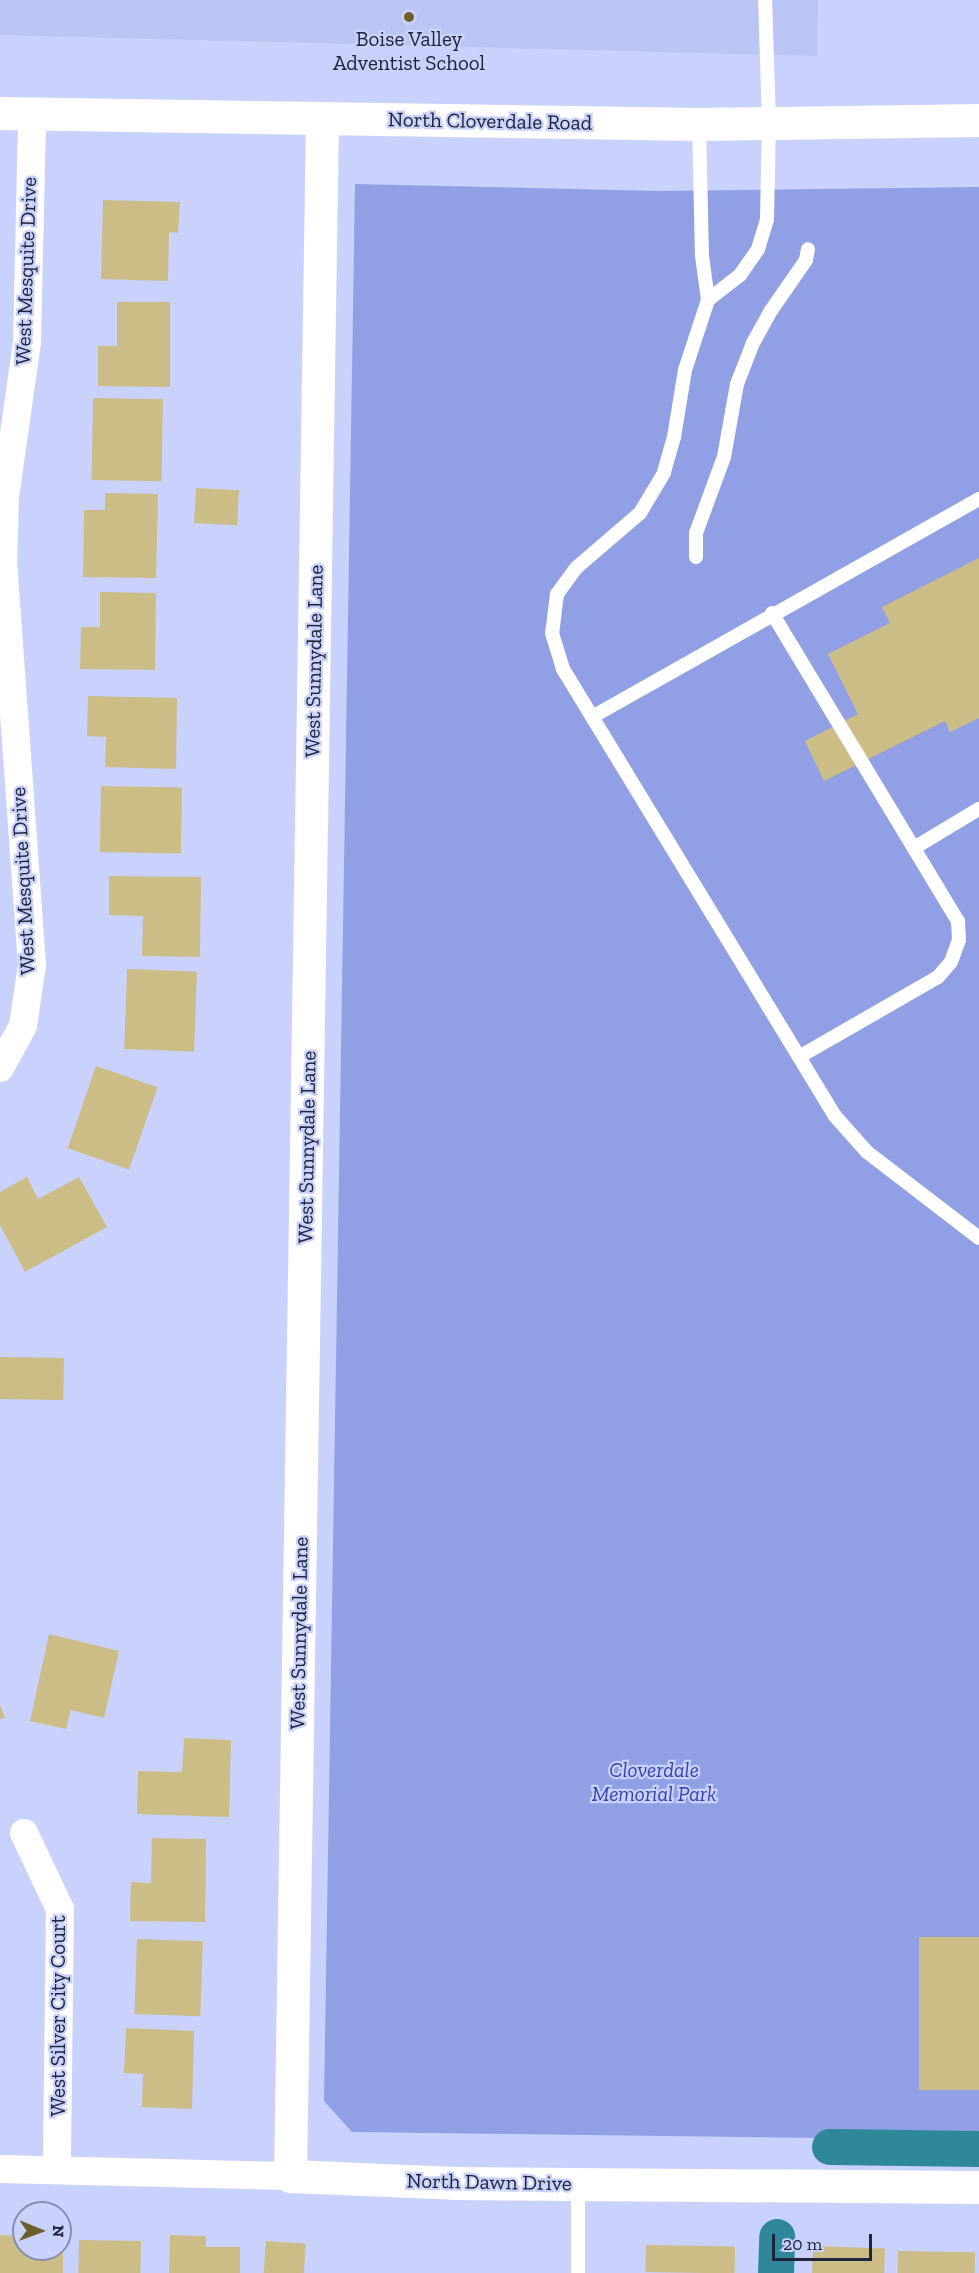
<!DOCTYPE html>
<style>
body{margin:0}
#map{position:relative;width:979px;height:2273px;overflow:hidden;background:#c8d2fc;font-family:"Zilla Slab",serif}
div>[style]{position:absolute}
.built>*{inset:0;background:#bac5f4}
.green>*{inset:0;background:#91a0e5}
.canal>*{height:36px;margin:-18px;padding:0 18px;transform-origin:18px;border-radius:18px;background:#2e889a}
.building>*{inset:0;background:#ccbc86;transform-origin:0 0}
.lane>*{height:14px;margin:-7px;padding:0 7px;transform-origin:7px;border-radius:7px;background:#fff}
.street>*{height:28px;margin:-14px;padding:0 14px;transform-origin:14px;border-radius:14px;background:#fff}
.secondary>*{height:33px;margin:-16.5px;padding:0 16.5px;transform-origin:16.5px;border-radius:16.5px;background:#fff}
.dots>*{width:16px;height:16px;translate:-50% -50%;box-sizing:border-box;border:3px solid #c8d2fc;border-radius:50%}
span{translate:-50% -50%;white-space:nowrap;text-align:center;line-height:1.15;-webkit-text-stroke:4.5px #c8d2fc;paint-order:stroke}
.poi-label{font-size:21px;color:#212539}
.street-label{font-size:21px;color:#212539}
.park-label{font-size:21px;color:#383faf;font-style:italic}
.north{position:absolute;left:12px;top:2201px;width:60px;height:60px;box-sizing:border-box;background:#c8d2fc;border:2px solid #858dae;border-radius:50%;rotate:91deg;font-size:16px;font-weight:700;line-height:24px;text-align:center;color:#212539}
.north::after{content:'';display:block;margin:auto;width:21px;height:27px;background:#6e602d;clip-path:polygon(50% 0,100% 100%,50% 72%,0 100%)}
.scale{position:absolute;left:772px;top:2234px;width:100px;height:27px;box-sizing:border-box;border:3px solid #212539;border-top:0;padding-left:8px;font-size:18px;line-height:21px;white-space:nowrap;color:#212539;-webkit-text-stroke:4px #c8d2fc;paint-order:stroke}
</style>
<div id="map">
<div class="built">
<i style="clip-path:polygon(0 0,818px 0,817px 56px,0 35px)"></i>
</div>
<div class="green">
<i style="clip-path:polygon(355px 184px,658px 191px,979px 187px,979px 2140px,352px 2132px,324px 2101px)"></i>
</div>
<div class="canal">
<i style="left:830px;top:2147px;width:149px;rotate:0.8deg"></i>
<i style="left:776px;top:2273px;width:36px;rotate:-88deg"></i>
</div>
<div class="building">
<i style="clip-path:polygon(103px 200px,180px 202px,178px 233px,169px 232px,168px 281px,101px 279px)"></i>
<i style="clip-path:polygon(117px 302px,170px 302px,170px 387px,98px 386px,98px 346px,117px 346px)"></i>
<i style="left:93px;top:398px;width:70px;height:82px;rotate:1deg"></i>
<i style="left:196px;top:488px;width:43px;height:35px;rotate:3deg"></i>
<i style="clip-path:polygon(105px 493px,158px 494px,156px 578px,83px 577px,84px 510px,105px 510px)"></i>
<i style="clip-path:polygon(979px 558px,979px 718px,950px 732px,945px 721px,824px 781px,805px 741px,858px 714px,828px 654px,890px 623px,882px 607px)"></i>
<i style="clip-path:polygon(100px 592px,156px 593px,155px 670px,80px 669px,81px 627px,100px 627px)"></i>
<i style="clip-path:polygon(88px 696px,177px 698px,176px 769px,105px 767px,106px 737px,87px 736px)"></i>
<i style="left:101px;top:786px;width:81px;height:66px;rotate:1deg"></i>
<i style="clip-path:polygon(109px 876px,201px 877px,200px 957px,142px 956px,143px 916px,109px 915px)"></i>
<i style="left:127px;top:969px;width:70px;height:80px;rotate:2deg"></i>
<i style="left:96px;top:1066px;width:65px;height:87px;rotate:19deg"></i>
<i style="clip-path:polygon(27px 1177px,38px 1199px,79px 1177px,107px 1227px,25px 1272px,0 1225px,0 1192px)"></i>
<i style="left:0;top:1357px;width:64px;height:42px;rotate:1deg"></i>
<i style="clip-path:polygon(49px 1634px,119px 1651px,104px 1718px,71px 1710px,66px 1729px,30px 1721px)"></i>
<i style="clip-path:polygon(0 1705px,5px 1718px,0 1719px)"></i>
<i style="clip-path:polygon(184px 1738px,231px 1740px,229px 1817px,137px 1814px,138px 1771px,182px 1772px)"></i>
<i style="clip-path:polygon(152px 1838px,206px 1839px,205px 1922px,130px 1921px,131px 1882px,151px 1883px)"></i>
<i style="left:919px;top:1937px;width:60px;height:153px"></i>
<i style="left:137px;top:1939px;width:66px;height:75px;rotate:2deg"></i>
<i style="clip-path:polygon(126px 2028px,194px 2031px,192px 2109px,142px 2107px,143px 2074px,124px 2073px)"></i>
<i style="clip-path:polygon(0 2235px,24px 2236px,24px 2249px,60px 2249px,60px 2237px,63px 2237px,63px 2273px,0 2273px)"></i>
<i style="clip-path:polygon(170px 2235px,206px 2236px,206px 2247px,240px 2247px,240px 2273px,169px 2273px)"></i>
<i style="left:79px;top:2240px;width:62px;height:33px;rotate:1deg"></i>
<i style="left:266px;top:2241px;width:40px;height:32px;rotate:4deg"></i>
<i style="left:646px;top:2245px;width:89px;height:27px;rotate:1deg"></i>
<i style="left:813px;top:2246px;width:72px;height:27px;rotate:2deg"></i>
<i style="left:898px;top:2251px;width:77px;height:22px;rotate:1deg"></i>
</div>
<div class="lane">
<i style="left:699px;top:124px;width:132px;rotate:88.7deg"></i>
<i style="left:702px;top:256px;width:44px;rotate:82.2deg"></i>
<i style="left:708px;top:300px;width:74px;rotate:108.2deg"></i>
<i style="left:685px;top:370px;width:68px;rotate:99.3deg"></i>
<i style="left:674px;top:437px;width:37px;rotate:106deg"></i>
<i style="left:664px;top:473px;width:47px;rotate:121deg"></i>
<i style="left:640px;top:513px;width:84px;rotate:139.3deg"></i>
<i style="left:576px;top:568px;width:32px;rotate:126deg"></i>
<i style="left:557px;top:594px;width:39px;rotate:97deg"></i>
<i style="left:552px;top:633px;width:38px;rotate:73deg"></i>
<i style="left:563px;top:669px;width:523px;rotate:58.68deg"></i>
<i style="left:835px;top:1116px;width:48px;rotate:48.4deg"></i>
<i style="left:867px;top:1152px;width:141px;rotate:37.5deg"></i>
<i style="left:708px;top:300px;width:41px;rotate:-38deg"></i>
<i style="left:740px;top:275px;width:32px;rotate:-55deg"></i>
<i style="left:758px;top:249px;width:31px;rotate:-73deg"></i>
<i style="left:767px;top:219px;width:95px;rotate:-88.8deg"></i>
<i style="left:769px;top:124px;width:124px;rotate:-91.8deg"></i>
<i style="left:696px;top:557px;width:24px;rotate:-90deg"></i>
<i style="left:696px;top:533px;width:81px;rotate:-69.8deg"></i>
<i style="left:724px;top:457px;width:74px;rotate:-79.9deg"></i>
<i style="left:737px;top:384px;width:44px;rotate:-68.7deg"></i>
<i style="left:753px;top:343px;width:35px;rotate:-61deg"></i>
<i style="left:770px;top:312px;width:63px;rotate:-55.3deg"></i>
<i style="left:806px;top:260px;width:11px;rotate:-80deg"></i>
<i style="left:772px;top:613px;width:360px;rotate:58.9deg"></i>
<i style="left:958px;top:921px;width:19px;rotate:87deg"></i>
<i style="left:959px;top:940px;width:23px;rotate:110deg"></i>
<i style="left:951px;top:962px;width:20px;rotate:131deg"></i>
<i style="left:938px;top:977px;width:160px;rotate:150.1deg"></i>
<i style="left:592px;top:717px;width:444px;rotate:-29.4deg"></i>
<i style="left:914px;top:848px;width:76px;rotate:-31deg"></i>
<i style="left:578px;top:2184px;width:89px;rotate:90deg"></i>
</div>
<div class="street">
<i style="left:0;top:1068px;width:48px;rotate:-61.3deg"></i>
<i style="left:23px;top:1026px;width:62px;rotate:-81.6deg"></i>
<i style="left:32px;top:965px;width:402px;rotate:-94.1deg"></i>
<i style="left:3px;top:564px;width:67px;rotate:-88.3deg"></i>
<i style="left:5px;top:497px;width:157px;rotate:-81.9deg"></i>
<i style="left:27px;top:342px;width:228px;rotate:-88.7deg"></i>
<i style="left:24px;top:1833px;width:84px;rotate:64.7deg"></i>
<i style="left:60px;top:1909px;width:261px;rotate:90.7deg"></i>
<i style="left:0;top:2169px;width:290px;rotate:1.4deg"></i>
</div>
<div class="secondary">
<i style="left:0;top:113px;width:699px;rotate:0.9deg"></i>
<i style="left:699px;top:124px;width:280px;rotate:-0.8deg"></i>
<i style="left:322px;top:118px;width:2058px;rotate:90.89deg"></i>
<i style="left:290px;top:2176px;width:164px;rotate:2.4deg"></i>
<i style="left:454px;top:2183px;width:525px;rotate:0.44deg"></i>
</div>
<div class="dots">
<i style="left:409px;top:17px;background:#6e602d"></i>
</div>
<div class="poi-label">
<span style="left:409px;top:51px">Boise Valley<br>Adventist School</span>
</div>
<div class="street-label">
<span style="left:490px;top:121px;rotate:1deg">North Cloverdale Road</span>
<span style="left:26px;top:271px;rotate:-88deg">West Mesquite Drive</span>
<span style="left:314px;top:661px;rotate:-89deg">West Sunnydale Lane</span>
<span style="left:23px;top:881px;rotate:-93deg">West Mesquite Drive</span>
<span style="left:307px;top:1147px;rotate:-89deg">West Sunnydale Lane</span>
<span style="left:299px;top:1633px;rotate:-89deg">West Sunnydale Lane</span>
<span style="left:58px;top:2016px;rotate:-90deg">West Silver City Court</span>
<span style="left:489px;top:2182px;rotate:1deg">North Dawn Drive</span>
</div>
<div class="park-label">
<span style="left:654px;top:1782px">Cloverdale<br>Memorial Park</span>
</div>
<div class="north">N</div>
<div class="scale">20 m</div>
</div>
